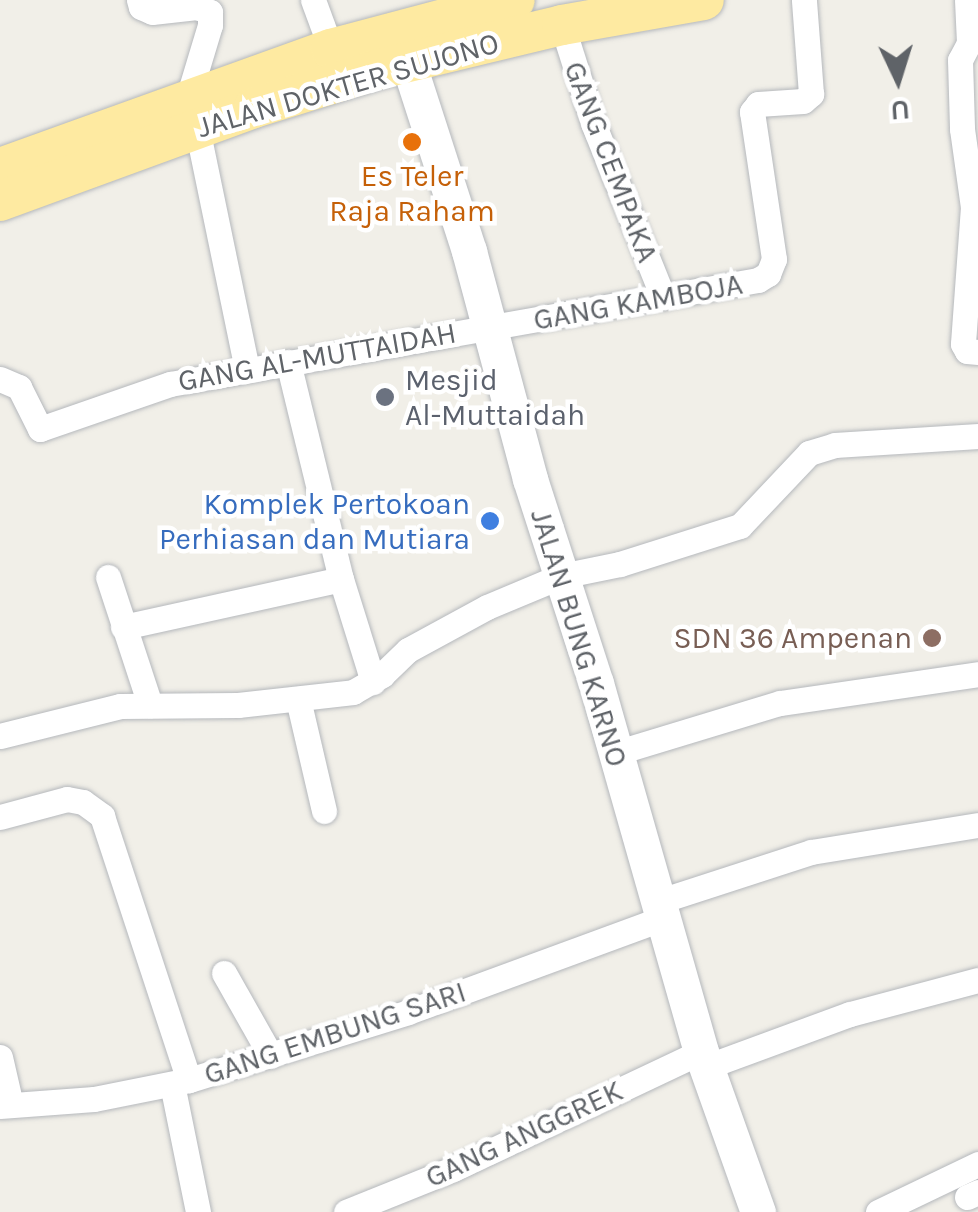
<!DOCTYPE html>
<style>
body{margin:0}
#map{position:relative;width:978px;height:1212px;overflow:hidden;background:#f1efe8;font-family:Karla,sans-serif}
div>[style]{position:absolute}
.roads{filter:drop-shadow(0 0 2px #b5b8bc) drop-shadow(0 0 2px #b5b8bc)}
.minor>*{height:25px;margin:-12.5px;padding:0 12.5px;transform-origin:12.5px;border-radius:12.5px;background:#fff}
.secondary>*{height:35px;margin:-17.5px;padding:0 17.5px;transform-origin:17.5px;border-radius:17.5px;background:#fff}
.trunk>*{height:40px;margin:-20px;padding:0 20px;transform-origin:20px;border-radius:20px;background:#feeaa1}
.dots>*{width:28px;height:28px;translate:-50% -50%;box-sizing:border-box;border:5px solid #fff;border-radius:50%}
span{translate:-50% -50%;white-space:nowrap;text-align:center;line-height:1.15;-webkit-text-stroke:9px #fff;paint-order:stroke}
.street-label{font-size:30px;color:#5f6368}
.food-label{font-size:30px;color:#c56008}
.worship-label{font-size:30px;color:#5b616d}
.left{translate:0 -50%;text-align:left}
.shop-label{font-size:30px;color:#366cbe}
.right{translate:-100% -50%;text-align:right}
.education-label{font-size:30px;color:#785e54}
.north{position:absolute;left:848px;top:30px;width:100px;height:100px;-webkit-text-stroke:8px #fff;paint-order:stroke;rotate:176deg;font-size:28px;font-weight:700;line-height:40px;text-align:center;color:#5f6368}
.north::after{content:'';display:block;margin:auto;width:35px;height:45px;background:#5f6368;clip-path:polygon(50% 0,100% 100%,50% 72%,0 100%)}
</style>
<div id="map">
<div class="roads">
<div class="minor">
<i style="left:139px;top:0;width:7px;rotate:74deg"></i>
<i style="left:141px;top:7px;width:12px;rotate:24deg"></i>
<i style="left:152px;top:12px;width:45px;rotate:-6.3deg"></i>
<i style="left:197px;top:7px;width:14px;rotate:21deg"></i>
<i style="left:210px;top:12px;width:13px;rotate:90deg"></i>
<i style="left:210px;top:25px;width:76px;rotate:106.8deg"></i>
<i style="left:313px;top:0;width:52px;rotate:69.8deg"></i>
<i style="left:967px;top:0;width:43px;rotate:87.3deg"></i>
<i style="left:969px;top:43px;width:19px;rotate:118deg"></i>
<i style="left:960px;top:60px;width:69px;rotate:88.3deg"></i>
<i style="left:962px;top:129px;width:79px;rotate:82deg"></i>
<i style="left:973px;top:207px;width:137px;rotate:94.2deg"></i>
<i style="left:963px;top:344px;width:8px;rotate:60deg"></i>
<i style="left:967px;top:351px;width:11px;rotate:5deg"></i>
<i style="left:562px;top:25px;width:103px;rotate:72.4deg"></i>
<i style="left:593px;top:123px;width:188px;rotate:68.1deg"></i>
<i style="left:197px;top:128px;width:246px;rotate:78.3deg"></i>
<i style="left:288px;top:362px;width:223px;rotate:76.3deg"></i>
<i style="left:341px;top:579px;width:108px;rotate:72.7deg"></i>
<i style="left:0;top:379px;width:21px;rotate:23deg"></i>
<i style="left:19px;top:387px;width:47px;rotate:63.4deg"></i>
<i style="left:40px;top:429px;width:138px;rotate:-19.1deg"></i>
<i style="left:170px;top:384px;width:597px;rotate:-10.03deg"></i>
<i style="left:758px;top:280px;width:12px;rotate:-31deg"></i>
<i style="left:768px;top:274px;width:16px;rotate:-68deg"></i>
<i style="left:774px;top:259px;width:149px;rotate:-98.5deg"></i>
<i style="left:752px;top:112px;width:10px;rotate:-53deg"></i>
<i style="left:758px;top:104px;width:45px;rotate:-3.8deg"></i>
<i style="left:803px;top:101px;width:11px;rotate:-41deg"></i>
<i style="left:811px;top:94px;width:94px;rotate:-94.3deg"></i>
<i style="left:108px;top:577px;width:135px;rotate:71.8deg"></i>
<i style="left:123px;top:627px;width:223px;rotate:-12.4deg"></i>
<i style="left:298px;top:699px;width:115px;rotate:76.9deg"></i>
<i style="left:0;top:736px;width:124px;rotate:-14deg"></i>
<i style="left:120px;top:706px;width:118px;rotate:-0.5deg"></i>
<i style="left:238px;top:705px;width:116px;rotate:-6.4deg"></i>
<i style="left:353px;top:692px;width:34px;rotate:-30deg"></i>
<i style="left:382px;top:675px;width:36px;rotate:-44deg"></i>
<i style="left:408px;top:650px;width:90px;rotate:-28.6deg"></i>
<i style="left:487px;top:607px;width:80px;rotate:-22.7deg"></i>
<i style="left:561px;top:576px;width:60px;rotate:-11.5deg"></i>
<i style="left:620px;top:564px;width:126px;rotate:-17.6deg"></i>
<i style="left:740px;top:526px;width:100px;rotate:-46.6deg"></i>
<i style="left:809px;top:453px;width:27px;rotate:-17deg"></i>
<i style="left:835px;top:445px;width:143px;rotate:-3.6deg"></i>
<i style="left:615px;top:753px;width:172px;rotate:-16.9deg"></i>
<i style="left:780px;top:703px;width:200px;rotate:-8.3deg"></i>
<i style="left:0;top:817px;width:69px;rotate:-15deg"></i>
<i style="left:67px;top:799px;width:16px;rotate:11deg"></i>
<i style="left:83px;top:802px;width:24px;rotate:36deg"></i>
<i style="left:102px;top:816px;width:278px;rotate:71.8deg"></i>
<i style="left:657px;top:902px;width:162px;rotate:-18deg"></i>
<i style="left:811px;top:852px;width:169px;rotate:-9.2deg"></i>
<i style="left:224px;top:973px;width:95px;rotate:60.5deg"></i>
<i style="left:0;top:1057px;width:49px;rotate:77.1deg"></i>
<i style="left:706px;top:1067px;width:153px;rotate:-20.2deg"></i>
<i style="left:850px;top:1014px;width:132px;rotate:-14.9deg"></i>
<i style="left:172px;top:1084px;width:131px;rotate:78.5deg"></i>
<i style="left:0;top:1106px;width:94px;rotate:-4.3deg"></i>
<i style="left:94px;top:1099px;width:97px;rotate:-11.3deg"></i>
<i style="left:189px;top:1080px;width:229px;rotate:-17.2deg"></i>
<i style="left:408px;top:1012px;width:270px;rotate:-20.2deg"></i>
<i style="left:967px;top:1197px;width:12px;rotate:-24deg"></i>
<i style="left:346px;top:1212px;width:115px;rotate:-21.9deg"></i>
<i style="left:453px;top:1169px;width:274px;rotate:-25.3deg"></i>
<i style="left:878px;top:1212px;width:111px;rotate:-25.6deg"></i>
</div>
<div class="secondary">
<i style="left:408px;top:62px;width:199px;rotate:72.1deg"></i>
<i style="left:469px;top:251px;width:236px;rotate:75deg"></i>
<i style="left:530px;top:479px;width:214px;rotate:72.1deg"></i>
<i style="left:596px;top:683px;width:384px;rotate:74.1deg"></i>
<i style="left:701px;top:1052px;width:170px;rotate:70.4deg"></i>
</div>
<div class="trunk">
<i style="left:0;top:168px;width:352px;rotate:-19.8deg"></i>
<i style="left:331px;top:49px;width:190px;rotate:-14.9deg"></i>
<i style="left:0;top:201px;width:270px;rotate:-20.1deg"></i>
<i style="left:254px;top:108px;width:131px;rotate:-17.3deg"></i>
<i style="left:379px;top:69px;width:188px;rotate:-13.5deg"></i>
<i style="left:562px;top:25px;width:144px;rotate:-10deg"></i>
</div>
</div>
<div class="dots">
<i style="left:412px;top:142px;background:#e8710a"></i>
<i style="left:385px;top:397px;background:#6b7280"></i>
<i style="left:490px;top:521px;background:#3f7fe0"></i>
<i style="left:932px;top:638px;background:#8d6e63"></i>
</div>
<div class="street-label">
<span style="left:348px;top:85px;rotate:-16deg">JALAN DOKTER SUJONO</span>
<span style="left:611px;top:162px;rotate:69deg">GANG CEMPAKA</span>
<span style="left:638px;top:302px;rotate:-10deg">GANG KAMBOJA</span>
<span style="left:317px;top:357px;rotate:-10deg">GANG AL-MUTTAIDAH</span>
<span style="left:579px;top:638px;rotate:73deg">JALAN BUNG KARNO</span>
<span style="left:335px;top:1033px;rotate:-18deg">GANG EMBUNG SARI</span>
<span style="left:524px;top:1134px;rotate:-25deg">GANG ANGGREK</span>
</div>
<div class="food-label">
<span style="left:412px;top:193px">Es Teler<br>Raja Raham</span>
</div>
<div class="worship-label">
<span class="left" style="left:405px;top:397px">Mesjid<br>Al-Muttaidah</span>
</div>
<div class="shop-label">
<span class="right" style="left:470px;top:521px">Komplek Pertokoan<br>Perhiasan dan Mutiara</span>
</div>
<div class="education-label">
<span class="right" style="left:912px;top:638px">SDN 36 Ampenan</span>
</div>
<div class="north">U</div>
</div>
